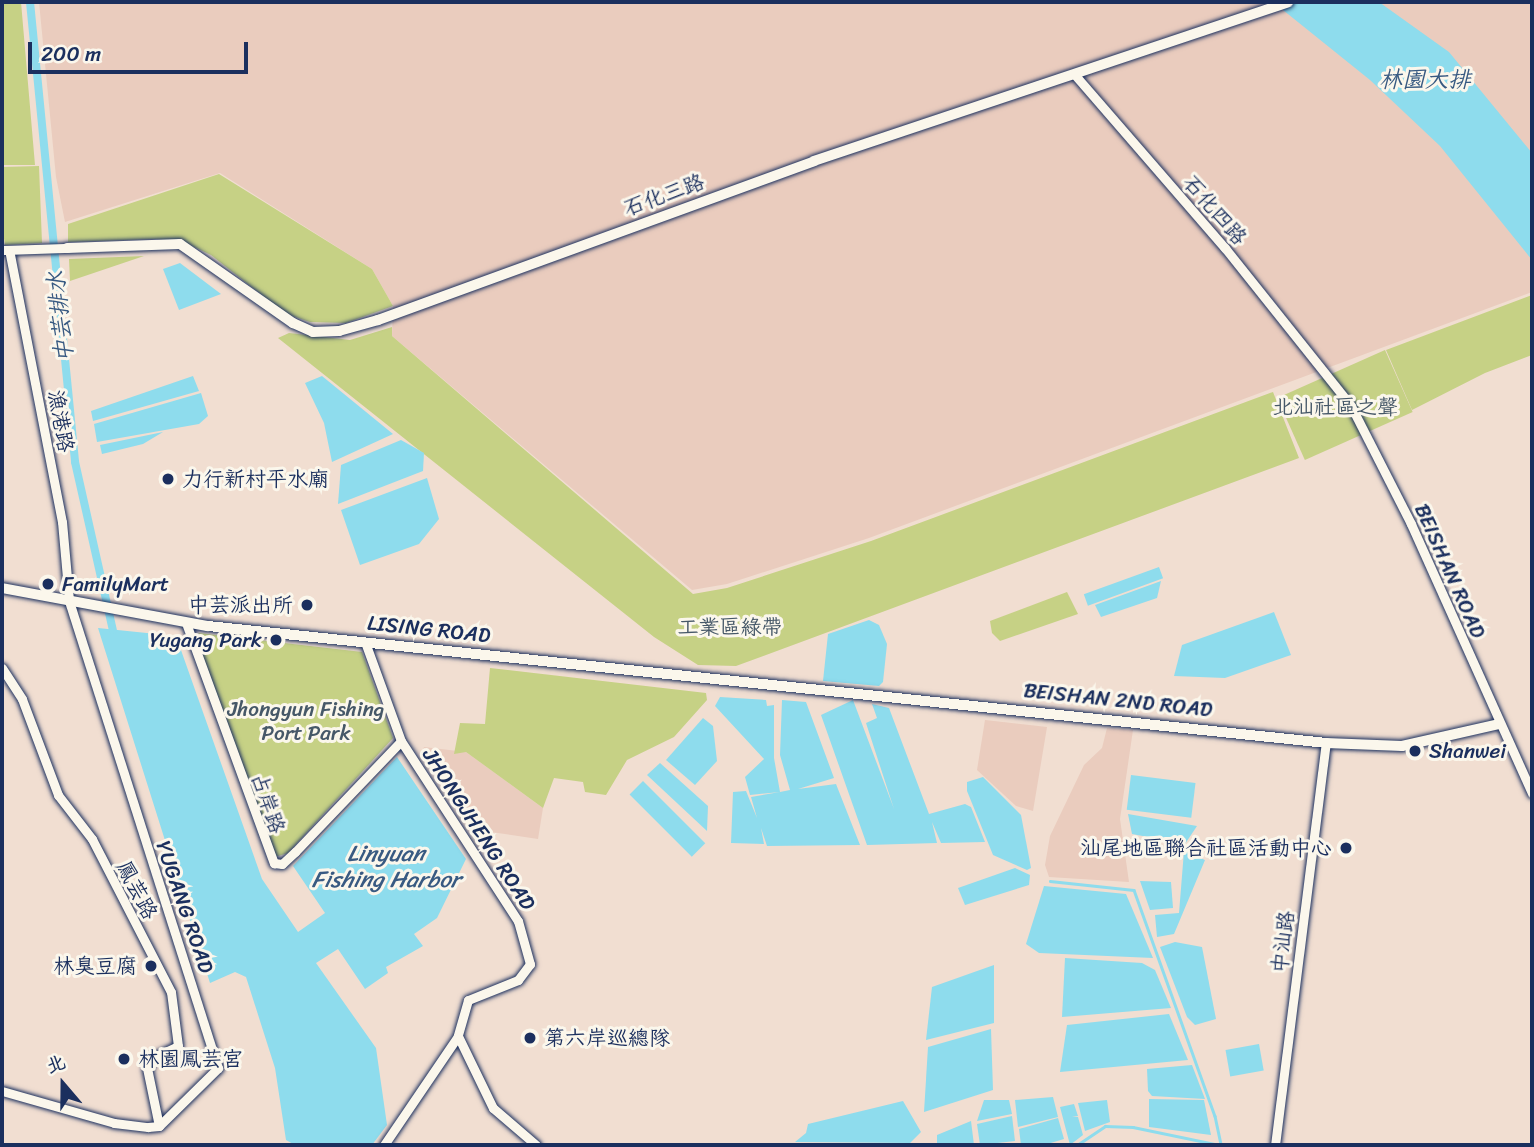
<!DOCTYPE html>
<meta charset="utf-8">
<style>
body{margin:0}
#map{position:relative;width:1534px;height:1147px;overflow:hidden;background:#f1ded1;font-family:Sriracha,"LXGW WenKai TC",sans-serif}
div>[style]{position:absolute}
.built>*{inset:0;background:#eaccbe}
.green>*{inset:0;background:#c6d185;transform-origin:0 0}
.water>*{inset:0;background:#8edced;transform-origin:0 0}
.stream>*{height:2.5px;margin:-1.25px;padding:0 1.25px;transform-origin:1.25px;border-radius:1.25px;background:#8edced}
.canal>*{height:8px;margin:-4px;padding:0 4px;transform-origin:4px;border-radius:4px;background:#8edced}
.roads{filter:drop-shadow(0 0 2px #1b2f5e) drop-shadow(0 0 2px #1b2f5e)}
.minor>*{height:9px;margin:-4.5px;padding:0 4.5px;transform-origin:4.5px;border-radius:4.5px;background:#fbf7ec}
.tertiary>*{height:10px;margin:-5px;padding:0 5px;transform-origin:5px;border-radius:5px;background:#fbf7ec}
.dots>*{width:19px;height:19px;translate:-50% -50%;box-sizing:border-box;border:4px solid #fbf7ec;border-radius:50%}
span{translate:-50% -50%;white-space:nowrap;text-align:center;line-height:1.15;-webkit-text-stroke:6px #fbf7ec;paint-order:stroke}
.street-label{font-size:21px;color:#1b2f5e}
.park-label{font-size:21px;color:#465868}
.poi-label{font-size:21px;color:#1b2f5e}
.left{translate:0 -50%;text-align:left}
.right{translate:-100% -50%;text-align:right}
.water-label{font-size:23px;color:#385a82;font-style:italic}
.frame{position:absolute;inset:0;border:4px solid #1b2f5e;pointer-events:none}
.north{position:absolute;left:28px;top:1049px;width:70px;height:70px;-webkit-text-stroke:5px #fbf7ec;paint-order:stroke;rotate:340deg;font-size:19px;font-weight:700;line-height:28px;text-align:center;color:#1b2f5e}
.north::after{content:'';display:block;margin:auto;width:24px;height:32px;background:#1b2f5e;clip-path:polygon(50% 0,100% 100%,50% 72%,0 100%)}
.scale{position:absolute;left:28px;top:42px;width:220px;height:32px;box-sizing:border-box;border:4px solid #1b2f5e;border-top:0;padding-left:9px;font-size:21px;line-height:24px;white-space:nowrap;color:#1b2f5e;-webkit-text-stroke:5px #fbf7ec;paint-order:stroke}
</style>
<div id="map">
<div class="built">
<i style="clip-path:polygon(39px 2px,1532px 2px,1532px 292px,869px 538px,727px 584px,692px 590px,392px 336px,393px 306px,372px 269px,220px 173px,65px 222px,56px 177px)"></i>
<i style="clip-path:polygon(985px 720px,1047px 727px,1033px 811px,1016px 806px,977px 770px)"></i>
<i style="clip-path:polygon(1107px 728px,1133px 730px,1120px 819px,1129px 882px,1049px 877px,1045px 865px,1050px 836px,1084px 765px,1102px 748px)"></i>
<i style="clip-path:polygon(424px 747px,466px 752px,543px 808px,538px 839px,477px 830px,421px 755px)"></i>
</div>
<div class="green">
<i style="clip-path:polygon(2px 2px,21px 2px,35px 165px,2px 165px,2px 167px,39px 166px,42px 243px,5px 245px,2px 225px)"></i>
<i style="clip-path:polygon(219px 174px,372px 269px,393px 306px,346px 323px,310px 322px,286px 314px,211px 255px,188px 244px,156px 239px,68px 242px,68px 224px)"></i>
<i style="clip-path:polygon(144px 256px,70px 281px,69px 259px)"></i>
<i style="clip-path:polygon(1532px 295px,1532px 355px,1485px 373px,1412px 410px,1386px 350px)"></i>
<i style="clip-path:polygon(392px 327px,392px 336px,693px 594px,727px 588px,871px 541px,1273px 392px,1299px 458px,736px 666px,698px 665px,654px 637px,278px 338px,289px 333px,350px 340px)"></i>
<i style="left:1385px;top:350px;width:68px;height:118px;rotate:66deg"></i>
<i style="clip-path:polygon(1067px 592px,1078px 614px,1000px 641px,992px 633px,990px 621px)"></i>
<i style="clip-path:polygon(199px 633px,362px 652px,393px 738px,288px 853px,275px 857px,196px 638px)"></i>
<i style="clip-path:polygon(490px 668px,706px 693px,707px 700px,674px 737px,627px 760px,606px 795px,585px 792px,583px 782px,554px 778px,543px 808px,466px 752px,454px 754px,460px 723px,485px 724px)"></i>
</div>
<div class="water">
<i style="clip-path:polygon(1273px 2px,1379px 2px,1449px 52px,1532px 153px,1532px 260px,1440px 146px,1370px 80px)"></i>
<i style="clip-path:polygon(180px 263px,221px 294px,179px 310px,163px 269px)"></i>
<i style="clip-path:polygon(193px 376px,199px 391px,93px 421px,91px 411px)"></i>
<i style="clip-path:polygon(322px 376px,393px 434px,332px 462px,324px 423px,305px 383px)"></i>
<i style="clip-path:polygon(201px 393px,208px 416px,199px 424px,97px 442px,94px 424px)"></i>
<i style="clip-path:polygon(163px 432px,143px 444px,102px 454px,100px 445px)"></i>
<i style="clip-path:polygon(401px 440px,424px 453px,423px 471px,338px 504px,341px 465px)"></i>
<i style="clip-path:polygon(427px 478px,439px 519px,419px 544px,360px 565px,341px 510px)"></i>
<i style="left:1159px;top:567px;width:12px;height:80px;rotate:70deg"></i>
<i style="clip-path:polygon(1161px 581px,1157px 598px,1101px 617px,1095px 605px)"></i>
<i style="clip-path:polygon(1274px 612px,1291px 655px,1225px 678px,1174px 676px,1182px 645px)"></i>
<i style="clip-path:polygon(869px 620px,879px 625px,887px 644px,883px 682px,879px 686px,823px 681px,828px 634px)"></i>
<i style="clip-path:polygon(98px 628px,176px 636px,262px 879px,298px 932px,325px 913px,293px 866px,397px 757px,466px 859px,437px 918px,414px 934px,423px 946px,386px 967px,388px 973px,365px 989px,338px 949px,316px 963px,376px 1048px,387px 1125px,372px 1145px,295px 1145px,286px 1140px,275px 1068px,246px 977px,235px 972px,210px 983px)"></i>
<i style="clip-path:polygon(720px 697px,766px 700px,767px 706px,774px 705px,774px 758px,780px 792px,790px 790px,780px 755px,782px 700px,806px 702px,834px 778px,798px 789px,836px 784px,860px 845px,767px 846px,761px 828px,764px 844px,731px 843px,733px 792px,746px 791px,757px 818px,751px 797px,780px 792px,750px 795px,745px 777px,764px 759px,715px 706px)"></i>
<i style="clip-path:polygon(853px 700px,894px 809px,866px 723px,877px 718px,872px 704px,889px 708px,929px 814px,965px 804px,971px 807px,985px 842px,941px 843px,932px 822px,937px 843px,867px 845px,821px 715px)"></i>
<i style="clip-path:polygon(703px 718px,713px 726px,717px 761px,695px 785px,666px 760px)"></i>
<i style="clip-path:polygon(660px 763px,708px 806px,707px 831px,647px 775px)"></i>
<i style="left:1131px;top:775px;width:65px;height:35px;rotate:7deg"></i>
<i style="clip-path:polygon(983px 777px,1021px 815px,1031px 868px,1027px 870px,993px 855px,967px 791px,967px 782px)"></i>
<i style="left:643px;top:781px;width:88px;height:19px;rotate:45deg"></i>
<i style="clip-path:polygon(1128px 814px,1197px 826px,1185px 844px,1132px 834px)"></i>
<i style="clip-path:polygon(1184px 851px,1205px 860px,1174px 934px,1157px 937px,1155px 915px,1179px 913px)"></i>
<i style="clip-path:polygon(1015px 868px,1030px 875px,1029px 885px,965px 905px,958px 888px)"></i>
<i style="clip-path:polygon(1140px 881px,1171px 882px,1173px 908px,1150px 910px)"></i>
<i style="clip-path:polygon(1044px 886px,1126px 894px,1153px 958px,1039px 953px,1026px 944px)"></i>
<i style="clip-path:polygon(1175px 942px,1202px 947px,1216px 1019px,1195px 1025px,1187px 1017px,1160px 947px)"></i>
<i style="clip-path:polygon(1065px 958px,1142px 963px,1155px 970px,1171px 1008px,1062px 1017px)"></i>
<i style="clip-path:polygon(994px 965px,994px 1023px,926px 1040px,932px 987px)"></i>
<i style="clip-path:polygon(1169px 1014px,1188px 1060px,1060px 1072px,1067px 1025px)"></i>
<i style="clip-path:polygon(991px 1029px,993px 1090px,924px 1112px,928px 1047px)"></i>
<i style="left:1259px;top:1044px;width:27px;height:34px;rotate:80deg"></i>
<i style="clip-path:polygon(1192px 1065px,1205px 1099px,1152px 1096px,1148px 1091px,1147px 1069px)"></i>
<i style="clip-path:polygon(1053px 1097px,1058px 1117px,1018px 1127px,1015px 1100px)"></i>
<i style="clip-path:polygon(1149px 1099px,1204px 1100px,1211px 1135px,1149px 1127px)"></i>
<i style="clip-path:polygon(984px 1100px,1009px 1100px,1012px 1114px,977px 1121px)"></i>
<i style="clip-path:polygon(1107px 1100px,1110px 1122px,1085px 1131px,1078px 1103px)"></i>
<i style="clip-path:polygon(903px 1101px,921px 1132px,910px 1143px,795px 1142px,806px 1133px,808px 1124px)"></i>
<i style="clip-path:polygon(1074px 1104px,1078px 1116px,1072px 1117px,1078px 1117px,1083px 1135px,1070px 1145px,1060px 1107px)"></i>
<i style="clip-path:polygon(1012px 1116px,1015px 1141px,980px 1145px,977px 1124px)"></i>
<i style="clip-path:polygon(1058px 1118px,1064px 1139px,1044px 1145px,1021px 1145px,1019px 1129px)"></i>
<i style="clip-path:polygon(971px 1121px,974px 1145px,937px 1145px,937px 1135px)"></i>
</div>
<div class="stream">
<i style="left:1050px;top:881px;width:84px;rotate:6.1deg"></i>
<i style="left:1134px;top:890px;width:240px;rotate:70.3deg"></i>
<i style="left:1215px;top:1116px;width:30px;rotate:78deg"></i>
<i style="left:1077px;top:1145px;width:34px;rotate:-34deg"></i>
<i style="left:1105px;top:1126px;width:28px;rotate:2deg"></i>
<i style="left:1133px;top:1127px;width:89px;rotate:11.7deg"></i>
</div>
<div class="canal">
<i style="left:30px;top:2px;width:462px;rotate:84.4deg"></i>
<i style="left:75px;top:462px;width:172px;rotate:77.3deg"></i>
</div>
<div class="roads">
<div class="minor">
<i style="left:1075px;top:75px;width:229px;rotate:49.1deg"></i>
<i style="left:1225px;top:248px;width:202px;rotate:51.4deg"></i>
<i style="left:1351px;top:406px;width:132px;rotate:63deg"></i>
<i style="left:1411px;top:524px;width:295px;rotate:65.8deg"></i>
<i style="left:2px;top:250px;width:65px;rotate:-1.8deg"></i>
<i style="left:186px;top:623px;width:256px;rotate:69.9deg"></i>
<i style="left:274px;top:863px;width:8px;rotate:7deg"></i>
<i style="left:282px;top:864px;width:18px;rotate:-43deg"></i>
<i style="left:295px;top:852px;width:153px;rotate:-46.3deg"></i>
<i style="left:365px;top:642px;width:105px;rotate:70deg"></i>
<i style="left:401px;top:741px;width:215px;rotate:57deg"></i>
<i style="left:518px;top:921px;width:45px;rotate:74.4deg"></i>
<i style="left:530px;top:964px;width:20px;rotate:127deg"></i>
<i style="left:518px;top:980px;width:54px;rotate:158.2deg"></i>
<i style="left:468px;top:1000px;width:37px;rotate:106deg"></i>
<i style="left:458px;top:1036px;width:132px;rotate:124.2deg"></i>
<i style="left:2px;top:668px;width:37px;rotate:57deg"></i>
<i style="left:22px;top:699px;width:103px;rotate:69.4deg"></i>
<i style="left:58px;top:795px;width:56px;rotate:52.3deg"></i>
<i style="left:92px;top:839px;width:172px;rotate:62.7deg"></i>
<i style="left:171px;top:992px;width:54px;rotate:82.6deg"></i>
<i style="left:178px;top:1046px;width:26px;rotate:155deg"></i>
<i style="left:154px;top:1057px;width:13px;rotate:122deg"></i>
<i style="left:147px;top:1068px;width:59px;rotate:78.3deg"></i>
<i style="left:458px;top:1036px;width:80px;rotate:64.1deg"></i>
<i style="left:493px;top:1108px;width:57px;rotate:40.7deg"></i>
<i style="left:2px;top:1091px;width:116px;rotate:15.9deg"></i>
<i style="left:114px;top:1123px;width:34px;rotate:7deg"></i>
<i style="left:148px;top:1127px;width:11px;rotate:-5deg"></i>
<i style="left:159px;top:1126px;width:83px;rotate:-44.5deg"></i>
<i style="left:218px;top:1068px;width:491px;rotate:-107.7deg"></i>
<i style="left:69px;top:600px;width:78px;rotate:-95.1deg"></i>
<i style="left:62px;top:522px;width:277px;rotate:-101deg"></i>
<i style="left:1275px;top:1145px;width:405px;rotate:-82.8deg"></i>
</div>
<div class="tertiary">
<i style="left:67px;top:248px;width:113px;rotate:-2deg"></i>
<i style="left:180px;top:244px;width:138px;rotate:35deg"></i>
<i style="left:293px;top:323px;width:22px;rotate:24deg"></i>
<i style="left:313px;top:332px;width:26px;rotate:-2deg"></i>
<i style="left:339px;top:331px;width:41px;rotate:-15.8deg"></i>
<i style="left:378px;top:320px;width:464px;rotate:-20deg"></i>
<i style="left:814px;top:161px;width:500px;rotate:-18.5deg"></i>
<i style="left:2px;top:588px;width:209px;rotate:10.5deg"></i>
<i style="left:208px;top:626px;width:1124px;rotate:5.97deg"></i>
<i style="left:1326px;top:743px;width:76px;rotate:2.3deg"></i>
<i style="left:1402px;top:746px;width:99px;rotate:-12.8deg"></i>
</div>
</div>
<div class="dots">
<i style="left:168px;top:479px;background:#1b2f5e"></i>
<i style="left:48px;top:584px;background:#1b2f5e"></i>
<i style="left:307px;top:605px;background:#1b2f5e"></i>
<i style="left:276px;top:640px;background:#1b2f5e"></i>
<i style="left:1415px;top:751px;background:#1b2f5e"></i>
<i style="left:1346px;top:848px;background:#1b2f5e"></i>
<i style="left:151px;top:966px;background:#1b2f5e"></i>
<i style="left:530px;top:1038px;background:#1b2f5e"></i>
<i style="left:124px;top:1059px;background:#1b2f5e"></i>
</div>
<div class="street-label">
<span style="left:664px;top:195px;rotate:-20deg">石化三路</span>
<span style="left:1215px;top:210px;rotate:49deg">石化四路</span>
<span style="left:61px;top:421px;rotate:80deg">漁港路</span>
<span style="left:1450px;top:571px;rotate:66deg">BEISHAN ROAD</span>
<span style="left:429px;top:629px;rotate:6deg">LISING ROAD</span>
<span style="left:1118px;top:700px;rotate:6deg">BEISHAN 2ND ROAD</span>
<span style="left:268px;top:803px;rotate:71deg">占岸路</span>
<span style="left:479px;top:829px;rotate:57deg">JHONGJHENG ROAD</span>
<span style="left:137px;top:890px;rotate:62deg">鳳芸路</span>
<span style="left:185px;top:907px;rotate:71deg">YUGANG ROAD</span>
<span style="left:1283px;top:942px;rotate:-83deg">中汕路</span>
</div>
<div class="park-label">
<span style="left:1335px;top:407px">北汕社區之聲</span>
<span style="left:730px;top:627px">工業區綠帶</span>
<span style="left:306px;top:721px">Jhongyun Fishing<br>Port Park</span>
</div>
<div class="poi-label">
<span class="left" style="left:182px;top:479px">力行新村平水廟</span>
<span class="left" style="left:62px;top:584px">FamilyMart</span>
<span class="right" style="left:293px;top:605px">中芸派出所</span>
<span class="right" style="left:262px;top:640px">Yugang Park</span>
<span class="left" style="left:1429px;top:751px">Shanwei</span>
<span class="right" style="left:1332px;top:848px">汕尾地區聯合社區活動中心</span>
<span class="right" style="left:137px;top:966px">林臭豆腐</span>
<span class="left" style="left:544px;top:1038px">第六岸巡總隊</span>
<span class="left" style="left:138px;top:1059px">林園鳳芸宮</span>
</div>
<div class="water-label">
<span style="left:1425px;top:80px">林園大排</span>
<span style="left:61px;top:317px;rotate:-96deg">中芸排水</span>
<span style="left:386px;top:867px">Linyuan<br>Fishing Harbor</span>
</div>
<div class="frame"></div>
<div class="north">北</div>
<div class="scale">200 m</div>
</div>
